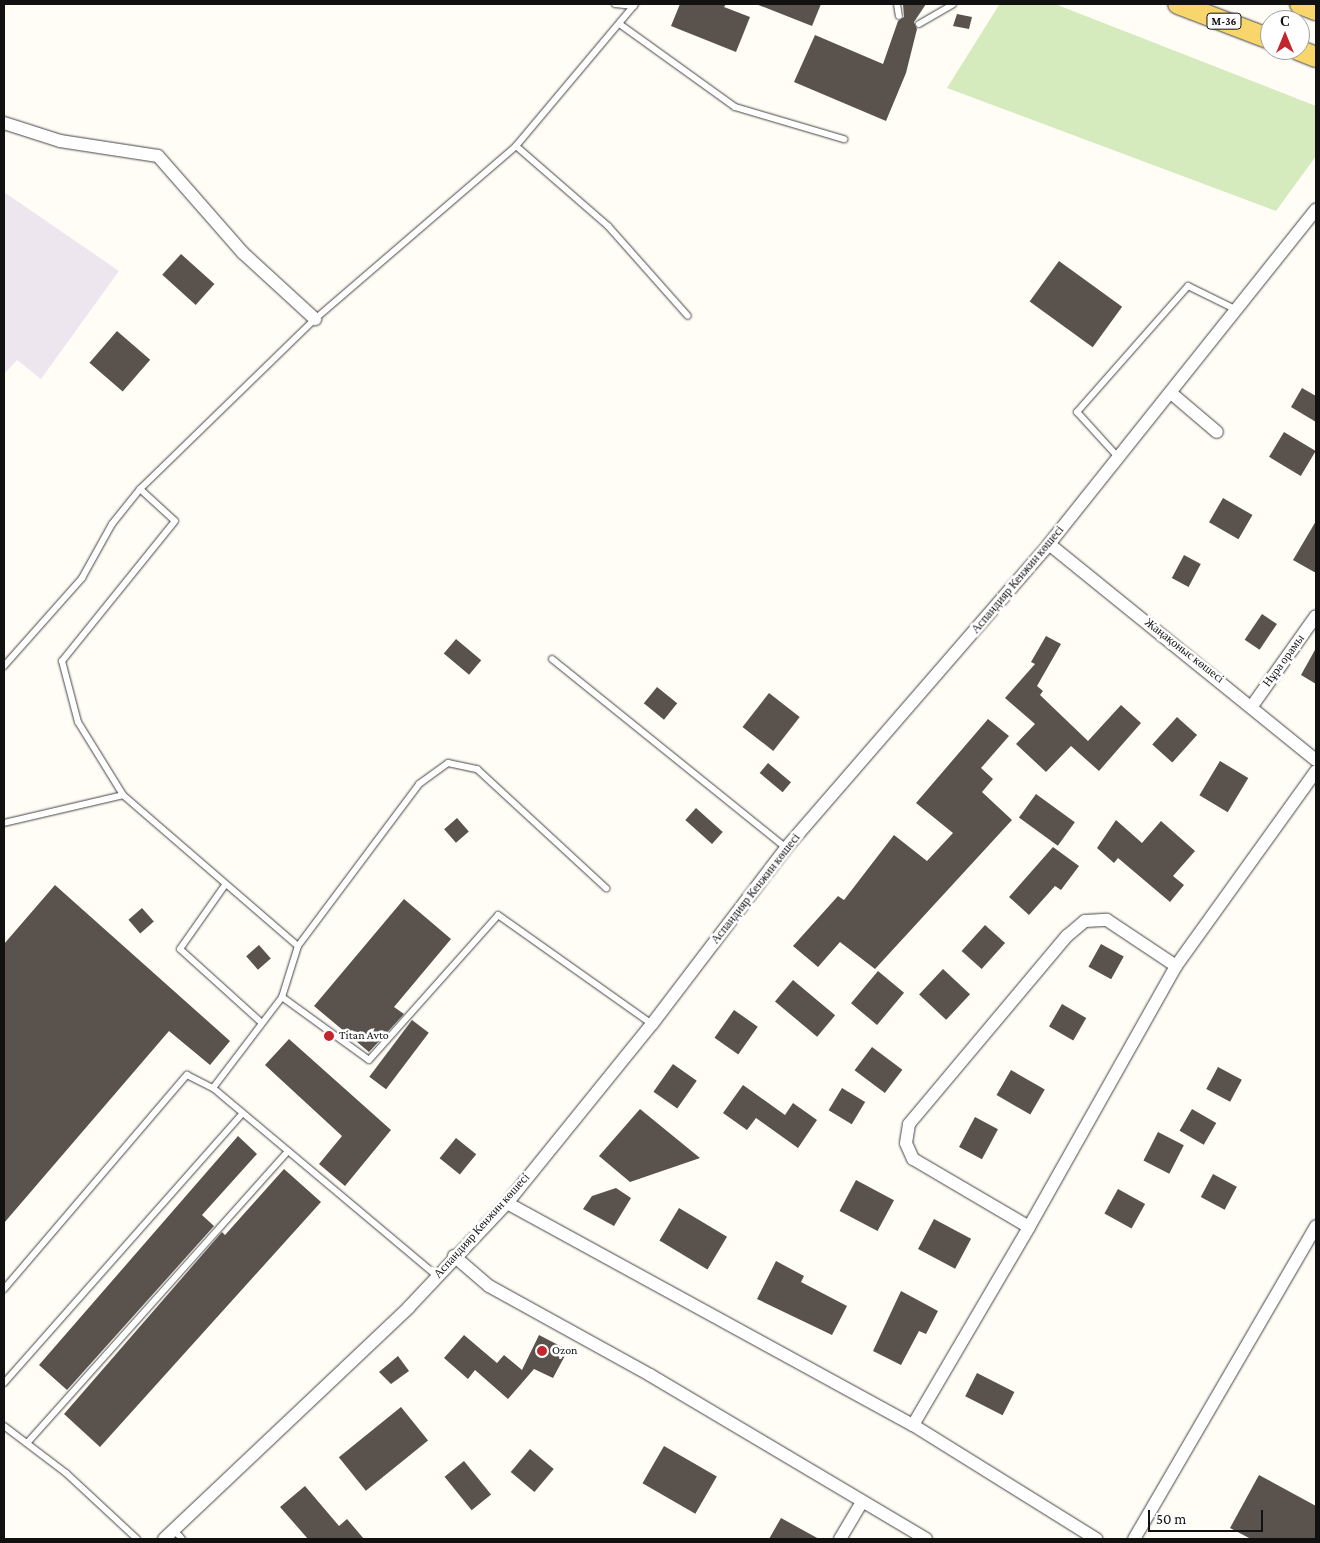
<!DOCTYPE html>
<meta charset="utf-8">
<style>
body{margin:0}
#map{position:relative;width:1320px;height:1543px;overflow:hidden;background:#fffdf5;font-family:"Crimson Pro",serif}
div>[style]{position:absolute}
.industrial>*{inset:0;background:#eee6ef}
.green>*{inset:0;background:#d5ebbd}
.building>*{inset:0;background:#5a524d;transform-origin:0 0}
.roads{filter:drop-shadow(0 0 1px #444) drop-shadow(0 0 1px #444)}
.lane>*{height:6px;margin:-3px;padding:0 3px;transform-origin:3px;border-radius:3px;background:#fff}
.street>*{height:12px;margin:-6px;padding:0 6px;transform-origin:6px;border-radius:6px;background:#fff}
.primary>*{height:20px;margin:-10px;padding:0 10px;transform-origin:10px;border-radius:10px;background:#f9d66b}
.dots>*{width:14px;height:14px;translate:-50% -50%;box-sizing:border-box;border:2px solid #fff;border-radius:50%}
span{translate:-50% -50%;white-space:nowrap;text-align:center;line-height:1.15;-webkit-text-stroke:5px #fff;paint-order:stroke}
.shield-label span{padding:1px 4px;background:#fff;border:1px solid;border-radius:4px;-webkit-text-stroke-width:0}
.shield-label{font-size:11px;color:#111;font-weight:700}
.street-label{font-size:12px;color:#111}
.poi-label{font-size:12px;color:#111}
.left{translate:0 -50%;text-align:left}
.frame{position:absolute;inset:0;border:5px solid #111;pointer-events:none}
.north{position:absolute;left:1260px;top:10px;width:50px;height:50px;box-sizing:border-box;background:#fff;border:1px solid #a0a0a0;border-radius:50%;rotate:0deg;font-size:14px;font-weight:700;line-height:20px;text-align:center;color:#111}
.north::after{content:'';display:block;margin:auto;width:18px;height:22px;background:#c4262e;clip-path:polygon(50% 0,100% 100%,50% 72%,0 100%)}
.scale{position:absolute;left:1148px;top:1510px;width:115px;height:22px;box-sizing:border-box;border:2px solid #111;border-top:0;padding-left:6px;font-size:15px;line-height:18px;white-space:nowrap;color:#111;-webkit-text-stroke:4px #fff;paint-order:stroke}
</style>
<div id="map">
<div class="industrial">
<i style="clip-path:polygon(4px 192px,119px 271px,41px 379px,17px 360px,4px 374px)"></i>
</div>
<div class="green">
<i style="clip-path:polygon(1055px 4px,1316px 106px,1316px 156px,1276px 211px,947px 88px,999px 5px)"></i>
</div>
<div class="building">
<i style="clip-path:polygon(680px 4px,726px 4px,724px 7px,750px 17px,736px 52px,671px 26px)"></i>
<i style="clip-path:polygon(756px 4px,821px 4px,812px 26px)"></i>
<i style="clip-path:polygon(903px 4px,926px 4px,914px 22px,917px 29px,906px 73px,886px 121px,794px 82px,815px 35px,883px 64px,898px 21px,904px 17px)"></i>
<i style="clip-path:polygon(957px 14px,972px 17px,969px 29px,953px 26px)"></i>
<i style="left:181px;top:254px;width:45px;height:28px;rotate:42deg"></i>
<i style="left:1059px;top:261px;width:78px;height:50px;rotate:36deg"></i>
<i style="left:117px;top:331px;width:44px;height:42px;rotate:41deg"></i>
<i style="clip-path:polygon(1302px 388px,1316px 396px,1316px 422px,1291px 407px)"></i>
<i style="left:1284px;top:432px;width:37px;height:29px;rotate:31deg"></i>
<i style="left:1223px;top:498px;width:34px;height:28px;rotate:30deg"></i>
<i style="clip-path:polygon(1316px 521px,1316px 573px,1293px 560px)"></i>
<i style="left:1184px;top:555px;width:19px;height:26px;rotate:28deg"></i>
<i style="left:1262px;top:614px;width:18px;height:31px;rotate:34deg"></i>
<i style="clip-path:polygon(1046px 636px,1061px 644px,1037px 686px,1043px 691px,1040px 695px,1088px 741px,1121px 705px,1141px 723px,1099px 771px,1071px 746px,1046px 772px,1016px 744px,1035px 724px,1005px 698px,1035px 664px,1031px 662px)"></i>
<i style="left:456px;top:639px;width:33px;height:19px;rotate:40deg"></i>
<i style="clip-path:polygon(1316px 648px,1316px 684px,1301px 675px)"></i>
<i style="left:657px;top:687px;width:26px;height:21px;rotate:39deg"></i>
<i style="left:769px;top:693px;width:39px;height:43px;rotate:38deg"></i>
<i style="left:1177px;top:717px;width:27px;height:37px;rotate:42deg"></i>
<i style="clip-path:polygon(988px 719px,1009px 736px,981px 768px,993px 779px,982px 792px,1012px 820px,875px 969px,840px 942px,818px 967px,793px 946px,838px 896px,844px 900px,894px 835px,927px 861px,953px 833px,916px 803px)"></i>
<i style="left:1220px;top:761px;width:33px;height:40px;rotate:31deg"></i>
<i style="left:768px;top:763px;width:30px;height:13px;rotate:40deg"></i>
<i style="left:1036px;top:794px;width:48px;height:29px;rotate:36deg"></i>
<i style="left:696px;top:808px;width:36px;height:16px;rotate:42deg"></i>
<i style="left:457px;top:818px;width:18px;height:17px;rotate:49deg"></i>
<i style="clip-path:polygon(1116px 820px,1142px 843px,1161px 821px,1195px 851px,1173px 876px,1184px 885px,1170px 902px,1118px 858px,1114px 863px,1097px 848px)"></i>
<i style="clip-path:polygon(1053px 847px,1079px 866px,1061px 890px,1055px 886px,1029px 915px,1009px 897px)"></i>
<i style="clip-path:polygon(55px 885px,230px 1041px,210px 1065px,169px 1031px,4px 1223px,4px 944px)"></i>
<i style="clip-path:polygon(404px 899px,451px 939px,394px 1007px,404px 1014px,369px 1052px,314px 1006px)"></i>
<i style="left:142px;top:908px;width:18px;height:18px;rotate:49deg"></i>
<i style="left:985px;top:925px;width:27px;height:35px;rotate:42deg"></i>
<i style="left:1101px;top:944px;width:26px;height:26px;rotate:29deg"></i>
<i style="left:259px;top:945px;width:18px;height:17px;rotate:49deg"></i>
<i style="left:943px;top:969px;width:37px;height:35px;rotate:43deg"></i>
<i style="left:878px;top:971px;width:34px;height:42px;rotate:40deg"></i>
<i style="left:793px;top:980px;width:55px;height:28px;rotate:40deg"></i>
<i style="left:1062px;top:1004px;width:28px;height:26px;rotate:30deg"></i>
<i style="left:734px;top:1010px;width:29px;height:34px;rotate:35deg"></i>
<i style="left:412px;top:1020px;width:21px;height:71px;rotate:37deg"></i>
<i style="clip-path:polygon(289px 1039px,391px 1130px,345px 1186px,319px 1164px,342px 1136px,265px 1065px)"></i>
<i style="left:872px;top:1047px;width:38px;height:29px;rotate:37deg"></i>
<i style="left:673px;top:1064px;width:29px;height:34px;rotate:35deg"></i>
<i style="left:1218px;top:1067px;width:27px;height:25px;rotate:28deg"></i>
<i style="left:1011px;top:1070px;width:39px;height:29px;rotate:30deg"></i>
<i style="clip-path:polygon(743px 1085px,785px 1115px,793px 1103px,817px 1120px,798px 1148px,756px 1118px,747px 1130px,723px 1113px)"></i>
<i style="left:842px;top:1088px;width:27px;height:26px;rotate:31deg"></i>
<i style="clip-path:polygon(640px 1109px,700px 1158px,630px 1182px,599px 1156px)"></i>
<i style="left:1192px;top:1109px;width:28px;height:25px;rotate:30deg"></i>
<i style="left:975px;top:1117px;width:26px;height:34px;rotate:28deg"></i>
<i style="left:1158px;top:1132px;width:29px;height:32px;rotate:27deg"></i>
<i style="clip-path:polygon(238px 1136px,257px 1154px,202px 1215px,214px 1226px,67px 1390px,39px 1365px)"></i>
<i style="left:456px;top:1138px;width:26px;height:26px;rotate:39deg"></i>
<i style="clip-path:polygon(284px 1169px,321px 1202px,100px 1447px,64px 1414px,222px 1232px,225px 1235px)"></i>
<i style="left:1213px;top:1174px;width:27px;height:26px;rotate:28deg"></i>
<i style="left:856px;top:1180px;width:43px;height:35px;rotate:28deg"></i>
<i style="clip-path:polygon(616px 1188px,631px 1198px,614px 1226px,583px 1209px,592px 1196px)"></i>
<i style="left:1118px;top:1189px;width:31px;height:28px;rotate:29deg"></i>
<i style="left:679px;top:1208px;width:56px;height:38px;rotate:31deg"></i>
<i style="left:934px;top:1219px;width:42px;height:34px;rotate:28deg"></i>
<i style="clip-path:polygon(776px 1261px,804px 1276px,801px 1282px,847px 1306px,832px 1335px,757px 1299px)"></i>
<i style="clip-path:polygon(901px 1291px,938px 1311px,926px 1334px,919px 1331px,901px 1365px,873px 1351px)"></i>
<i style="clip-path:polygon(464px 1335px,497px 1363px,504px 1355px,522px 1370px,539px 1335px,568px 1350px,553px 1378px,534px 1369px,508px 1399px,475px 1370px,468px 1379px,444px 1358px)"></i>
<i style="clip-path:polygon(398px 1356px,409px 1371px,391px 1384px,379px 1372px)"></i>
<i style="left:977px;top:1373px;width:42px;height:26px;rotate:27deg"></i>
<i style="left:401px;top:1407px;width:43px;height:80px;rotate:51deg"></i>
<i style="left:664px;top:1446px;width:61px;height:43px;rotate:30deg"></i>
<i style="left:530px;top:1449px;width:31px;height:30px;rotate:40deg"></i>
<i style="left:464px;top:1461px;width:43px;height:25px;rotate:51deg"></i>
<i style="clip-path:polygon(1259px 1475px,1316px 1506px,1316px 1539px,1251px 1539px,1230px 1528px)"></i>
<i style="clip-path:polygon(305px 1486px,339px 1526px,347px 1519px,364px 1539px,308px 1539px,280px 1507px)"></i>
<i style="clip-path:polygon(781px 1518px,819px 1539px,769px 1539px)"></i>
</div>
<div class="roads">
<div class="lane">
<i style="left:615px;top:4px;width:19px;rotate:6deg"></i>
<i style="left:897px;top:4px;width:12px;rotate:81deg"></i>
<i style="left:919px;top:24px;width:39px;rotate:-30deg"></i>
<i style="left:621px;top:25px;width:140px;rotate:35.7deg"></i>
<i style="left:735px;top:107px;width:114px;rotate:16.4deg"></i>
<i style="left:516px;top:146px;width:122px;rotate:41deg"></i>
<i style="left:608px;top:226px;width:120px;rotate:48.4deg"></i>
<i style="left:1118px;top:457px;width:61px;rotate:-132.3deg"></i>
<i style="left:1077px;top:412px;width:168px;rotate:-48.6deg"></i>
<i style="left:1188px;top:286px;width:55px;rotate:26.1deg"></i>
<i style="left:140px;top:489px;width:47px;rotate:42.4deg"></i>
<i style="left:175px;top:521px;width:180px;rotate:128.9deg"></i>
<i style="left:62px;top:661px;width:63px;rotate:75.3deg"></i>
<i style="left:78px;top:722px;width:86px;rotate:58.3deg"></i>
<i style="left:123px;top:795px;width:231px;rotate:40.8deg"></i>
<i style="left:298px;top:946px;width:53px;rotate:107.4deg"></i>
<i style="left:552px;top:659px;width:301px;rotate:38.9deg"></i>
<i style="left:4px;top:666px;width:118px;rotate:-48.4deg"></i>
<i style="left:82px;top:578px;width:62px;rotate:-60.9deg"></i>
<i style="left:112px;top:524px;width:45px;rotate:-51.3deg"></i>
<i style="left:140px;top:489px;width:244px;rotate:-44.2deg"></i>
<i style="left:315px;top:319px;width:265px;rotate:-40.7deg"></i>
<i style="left:516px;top:146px;width:185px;rotate:-50deg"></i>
<i style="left:4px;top:823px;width:122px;rotate:-13.2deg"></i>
<i style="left:225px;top:885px;width:78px;rotate:125.1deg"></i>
<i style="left:180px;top:949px;width:110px;rotate:42.1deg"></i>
<i style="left:298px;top:946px;width:202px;rotate:-53.2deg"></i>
<i style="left:419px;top:784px;width:36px;rotate:-36deg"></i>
<i style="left:448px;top:763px;width:30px;rotate:12deg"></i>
<i style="left:477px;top:769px;width:176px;rotate:42.7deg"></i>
<i style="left:213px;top:1088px;width:292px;rotate:40deg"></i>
<i style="left:4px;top:1289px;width:282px;rotate:-49.5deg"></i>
<i style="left:187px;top:1075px;width:29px;rotate:27deg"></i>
<i style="left:213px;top:1088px;width:114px;rotate:-52.8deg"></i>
<i style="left:282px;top:997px;width:107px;rotate:35.9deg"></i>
<i style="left:369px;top:1060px;width:194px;rotate:-48.3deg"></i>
<i style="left:498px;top:915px;width:189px;rotate:35.3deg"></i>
<i style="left:4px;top:1383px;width:359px;rotate:-48.5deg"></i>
<i style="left:4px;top:1426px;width:78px;rotate:37.2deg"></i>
<i style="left:66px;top:1473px;width:97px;rotate:42.9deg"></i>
<i style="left:28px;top:1442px;width:390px;rotate:-48.2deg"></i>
<i style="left:174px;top:1530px;width:12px;rotate:48deg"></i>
</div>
<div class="street">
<i style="left:4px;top:123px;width:59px;rotate:17.8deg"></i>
<i style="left:60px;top:141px;width:99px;rotate:8.7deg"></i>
<i style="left:158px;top:156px;width:129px;rotate:48.8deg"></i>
<i style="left:243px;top:253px;width:98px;rotate:42.5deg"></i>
<i style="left:1171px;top:393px;width:60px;rotate:40.3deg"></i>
<i style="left:1049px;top:544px;width:343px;rotate:39deg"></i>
<i style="left:1252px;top:706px;width:110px;rotate:-54.6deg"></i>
<i style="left:507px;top:1203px;width:463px;rotate:28.7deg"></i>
<i style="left:913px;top:1425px;width:229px;rotate:-59.6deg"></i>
<i style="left:1029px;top:1227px;width:134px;rotate:-149.6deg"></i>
<i style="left:913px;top:1159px;width:17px;rotate:-114deg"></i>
<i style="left:906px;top:1143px;width:19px;rotate:-81deg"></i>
<i style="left:909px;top:1124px;width:246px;rotate:-50deg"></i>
<i style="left:1067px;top:936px;width:23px;rotate:-40deg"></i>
<i style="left:1085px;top:921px;width:22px;rotate:-3deg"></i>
<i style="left:1107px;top:920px;width:83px;rotate:33.7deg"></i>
<i style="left:1176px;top:966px;width:240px;rotate:-54.3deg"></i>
<i style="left:1029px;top:1227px;width:300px;rotate:-60.6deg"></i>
<i style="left:454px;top:1256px;width:46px;rotate:40.6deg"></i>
<i style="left:489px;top:1286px;width:184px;rotate:28.9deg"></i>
<i style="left:650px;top:1375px;width:321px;rotate:30.7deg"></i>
<i style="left:913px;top:1425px;width:216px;rotate:31.9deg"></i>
<i style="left:164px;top:1539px;width:337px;rotate:-43.4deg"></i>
<i style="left:409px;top:1307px;width:143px;rotate:-46.7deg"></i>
<i style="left:507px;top:1203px;width:230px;rotate:-51deg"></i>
<i style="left:652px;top:1024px;width:221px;rotate:-52.7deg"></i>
<i style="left:786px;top:848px;width:402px;rotate:-49.1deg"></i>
<i style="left:1049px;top:544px;width:428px;rotate:-51.4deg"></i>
<i style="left:840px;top:1539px;width:43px;rotate:-59.3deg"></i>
<i style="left:1134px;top:1539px;width:362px;rotate:-59.8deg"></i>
</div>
<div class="primary">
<i style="left:1178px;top:4px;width:98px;rotate:20.8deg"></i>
<i style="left:1300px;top:4px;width:17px;rotate:21deg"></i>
<i style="left:1298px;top:50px;width:19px;rotate:21deg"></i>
</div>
</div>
<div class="dots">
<i style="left:329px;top:1036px;background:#c4262e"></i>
<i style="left:542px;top:1351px;background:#c4262e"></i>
</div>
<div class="shield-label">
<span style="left:1224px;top:21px">M-36</span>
</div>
<div class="street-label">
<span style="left:1018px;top:580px;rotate:-50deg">Аспандияр Кенжин көшесі</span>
<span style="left:1184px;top:651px;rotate:38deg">Жаңақоныс көшесі</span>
<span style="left:1284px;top:661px;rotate:-54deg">Нұра орамы</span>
<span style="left:756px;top:889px;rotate:-52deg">Аспандияр Кенжин көшесі</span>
<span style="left:482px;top:1226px;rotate:-48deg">Аспандияр Кенжин көшесі</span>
</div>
<div class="poi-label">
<span class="left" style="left:339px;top:1036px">Titan Avto</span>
<span class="left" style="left:552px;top:1351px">Ozon</span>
</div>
<div class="frame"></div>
<div class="north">С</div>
<div class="scale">50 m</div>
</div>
